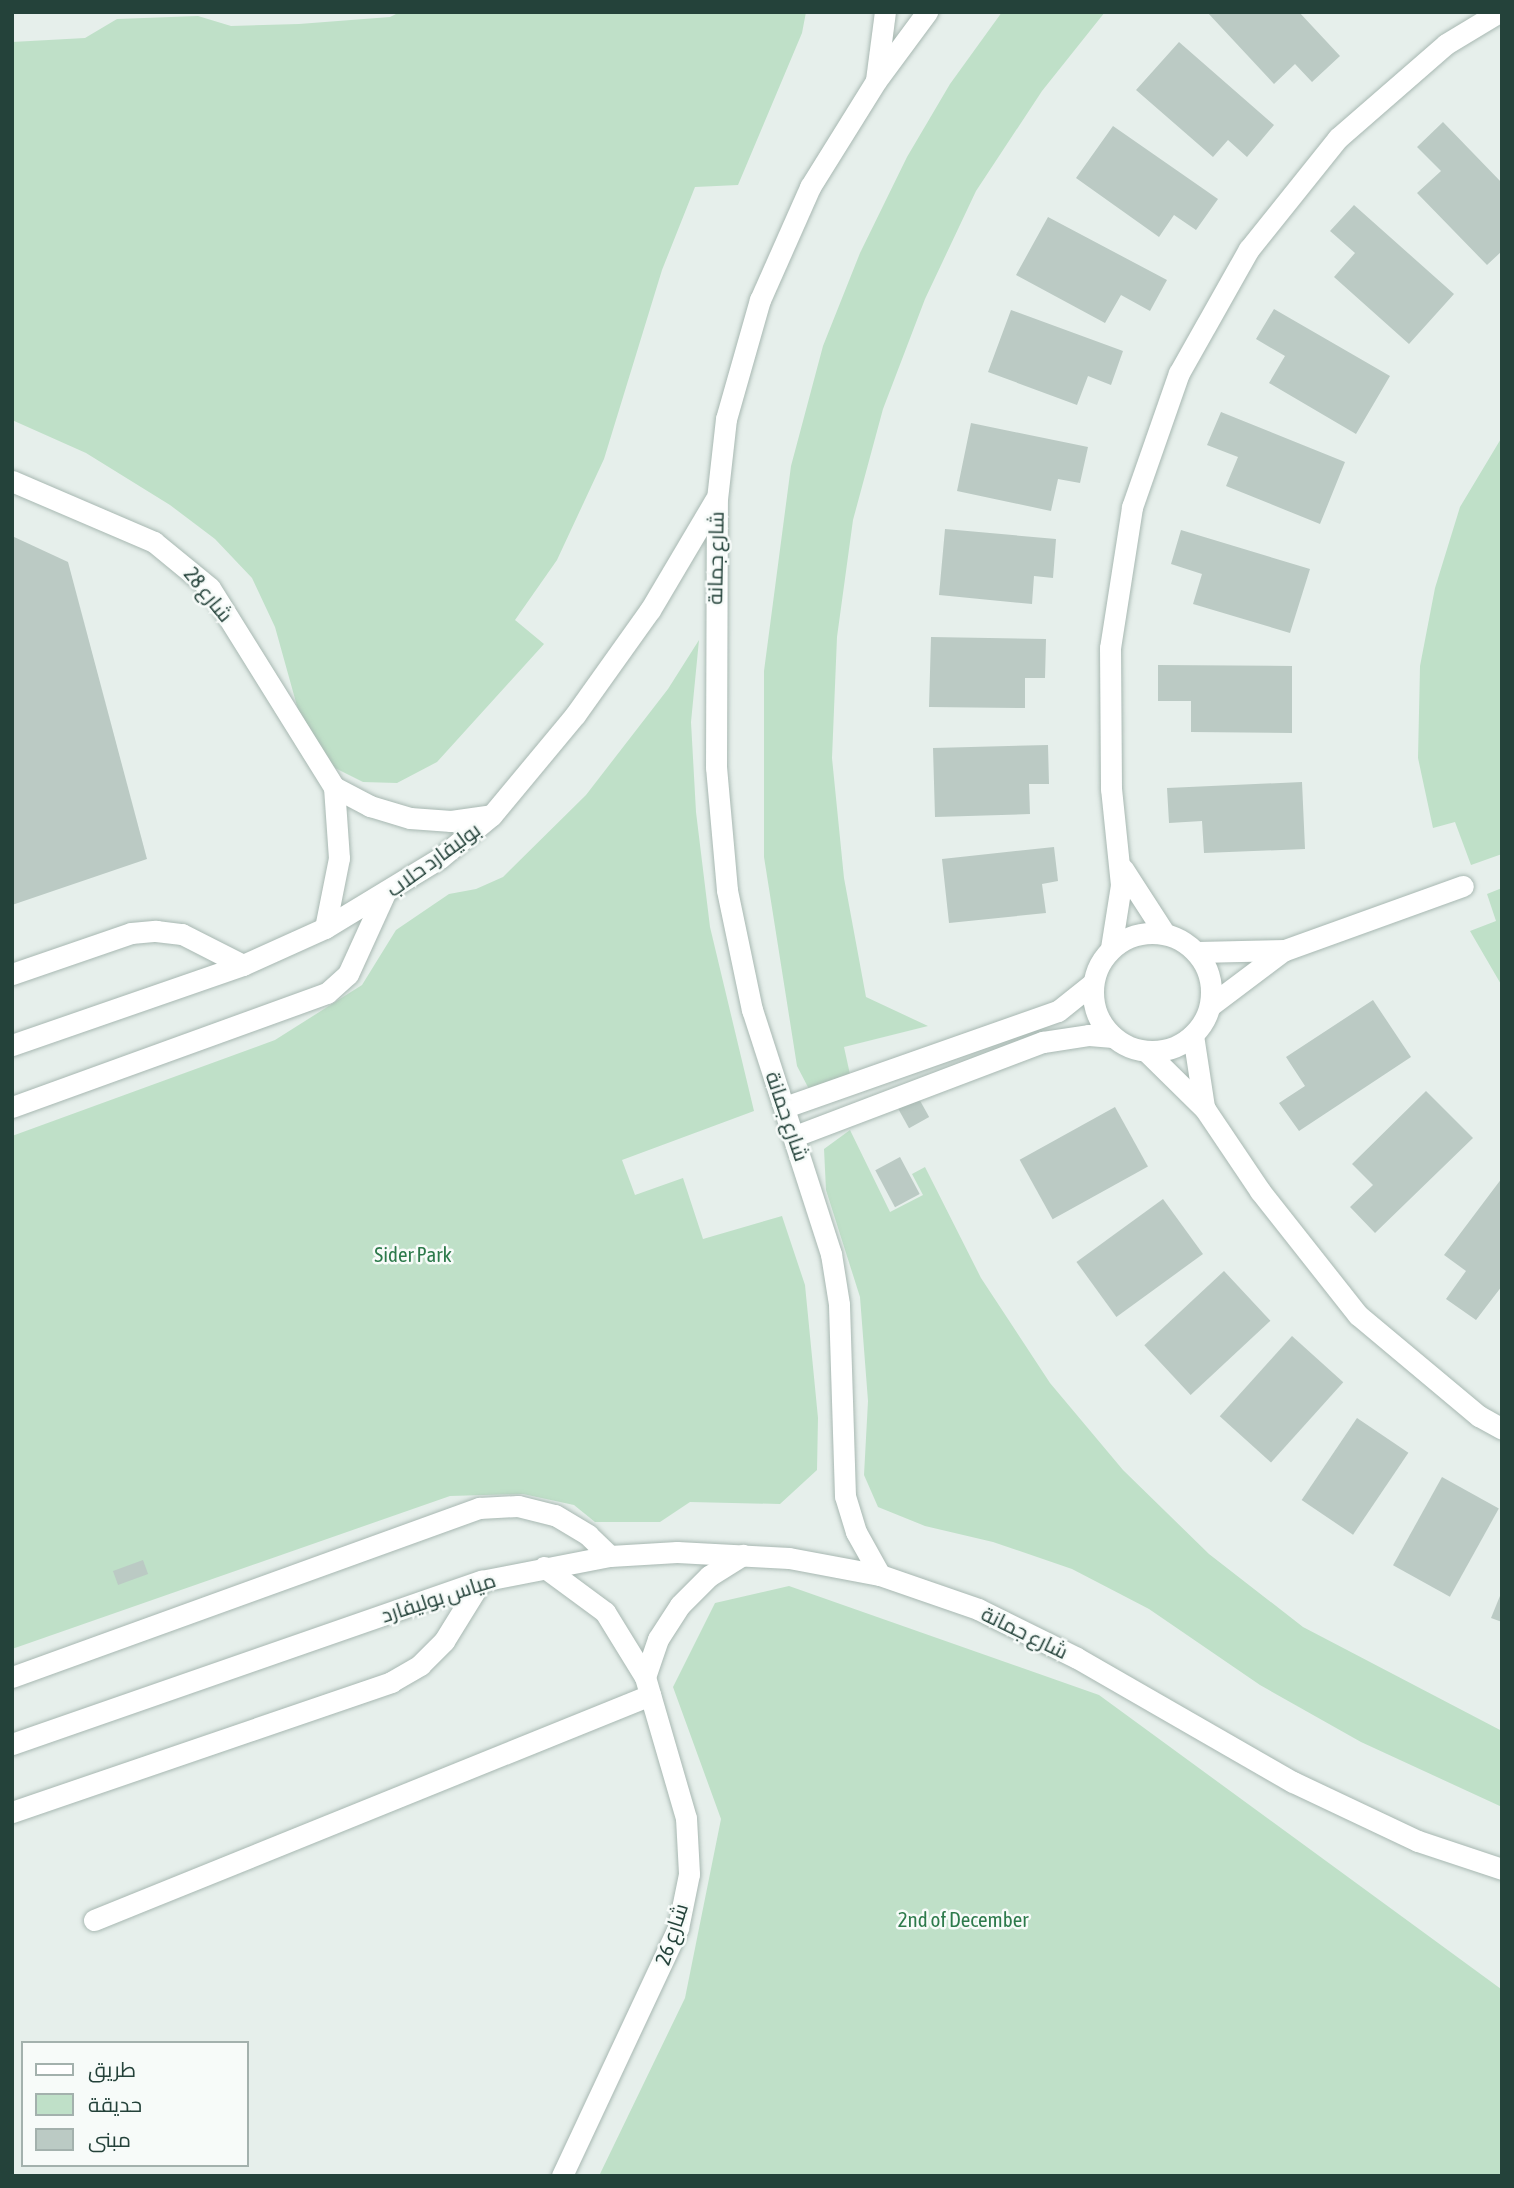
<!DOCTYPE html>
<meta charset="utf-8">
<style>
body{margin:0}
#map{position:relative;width:1514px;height:2188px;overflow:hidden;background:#e6efeb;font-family:"Asap Condensed",Cairo,sans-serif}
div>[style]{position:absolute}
.green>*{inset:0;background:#bfe0c8}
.building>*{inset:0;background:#bbcac4;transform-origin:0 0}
.roads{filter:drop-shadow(0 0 2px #a8b8b2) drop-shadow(0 0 2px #a8b8b2)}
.lane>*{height:21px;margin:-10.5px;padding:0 10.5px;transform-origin:10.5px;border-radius:10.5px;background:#fff}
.street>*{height:21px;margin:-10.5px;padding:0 10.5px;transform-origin:10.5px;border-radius:10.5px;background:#fff}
.street>.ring{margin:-10.5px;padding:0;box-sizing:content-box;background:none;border:21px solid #fff;border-radius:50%}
.secondary>*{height:21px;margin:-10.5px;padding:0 10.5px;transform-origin:10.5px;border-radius:10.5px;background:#fff}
span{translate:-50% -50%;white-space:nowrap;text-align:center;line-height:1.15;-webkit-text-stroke:5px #f7fbf9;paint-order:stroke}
.street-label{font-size:21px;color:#24423a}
.park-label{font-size:21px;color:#2d7a4b}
.frame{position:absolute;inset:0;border:14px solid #24423a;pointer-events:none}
.legend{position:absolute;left:21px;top:2041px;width:228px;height:126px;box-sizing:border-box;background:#f7fbf9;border:2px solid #a3b1ad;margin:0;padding:9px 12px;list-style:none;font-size:21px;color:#24423a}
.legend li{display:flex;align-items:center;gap:14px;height:35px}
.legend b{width:35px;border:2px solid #a3b1ad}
</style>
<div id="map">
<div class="green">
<i style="clip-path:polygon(400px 12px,806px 12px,802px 33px,738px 185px,695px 187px,662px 270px,604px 459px,557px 560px,515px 620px,544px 644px,437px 762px,397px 783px,363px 782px,329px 765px,302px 724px,275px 627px,252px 578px,215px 539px,170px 505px,86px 453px,12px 420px,12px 42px,85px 38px,117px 19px,198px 16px,231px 26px,299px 24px,390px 17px)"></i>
<i style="clip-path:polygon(1002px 12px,1105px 12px,1042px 91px,976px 191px,925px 299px,883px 409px,853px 520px,837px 637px,832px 758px,844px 878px,866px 997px,928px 1026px,844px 1047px,851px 1079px,810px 1091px,797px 1066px,764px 857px,764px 671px,791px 466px,823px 346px,860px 253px,907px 157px,950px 84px)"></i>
<i style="clip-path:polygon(1502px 437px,1502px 854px,1471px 865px,1455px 822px,1433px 828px,1418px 758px,1420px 666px,1435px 588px,1460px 507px)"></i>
<i style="clip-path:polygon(699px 640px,691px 722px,696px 812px,710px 927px,754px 1111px,622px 1160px,635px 1195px,683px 1178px,703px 1239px,782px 1216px,805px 1285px,818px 1418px,817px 1470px,780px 1504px,690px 1502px,660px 1522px,595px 1522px,574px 1505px,523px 1494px,450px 1496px,12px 1649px,12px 1136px,275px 1040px,362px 985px,396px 930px,449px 894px,476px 889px,503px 877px,586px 795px,668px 689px)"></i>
<i style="clip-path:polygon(1502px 888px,1502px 986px,1470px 931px,1496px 921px,1487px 894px)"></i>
<i style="clip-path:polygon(850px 1130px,890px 1212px,923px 1195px,912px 1174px,925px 1167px,981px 1278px,1050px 1383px,1123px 1470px,1209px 1554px,1303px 1627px,1502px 1731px,1502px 1807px,1361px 1742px,1260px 1685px,1149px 1609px,1072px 1569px,993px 1542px,925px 1526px,878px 1507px,864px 1475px,868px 1401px,860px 1297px,826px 1190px,824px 1149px)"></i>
<i style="clip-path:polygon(789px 1586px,1099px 1695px,1501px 1989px,1502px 2176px,599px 2176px,685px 1998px,721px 1819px,673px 1687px,715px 1603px)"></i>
</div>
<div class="building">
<i style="clip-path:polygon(1207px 12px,1299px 12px,1340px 56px,1312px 82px,1295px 64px,1274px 84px)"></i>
<i style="clip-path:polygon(1179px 42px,1274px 125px,1247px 157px,1228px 140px,1213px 157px,1136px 90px)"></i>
<i style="clip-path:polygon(1443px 122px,1502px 183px,1502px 251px,1487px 265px,1417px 193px,1441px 171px,1417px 147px)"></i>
<i style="clip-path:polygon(1113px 126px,1218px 199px,1196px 230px,1174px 215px,1159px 237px,1076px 178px)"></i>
<i style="clip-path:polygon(1354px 205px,1454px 294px,1409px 344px,1334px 277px,1355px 253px,1330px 231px)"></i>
<i style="clip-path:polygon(1048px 217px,1167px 280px,1150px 311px,1121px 295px,1105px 323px,1016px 275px)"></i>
<i style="clip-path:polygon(1274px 309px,1390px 376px,1356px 434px,1269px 383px,1285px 356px,1256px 339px)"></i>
<i style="clip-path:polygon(1011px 310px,1123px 351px,1111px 385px,1088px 376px,1077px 405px,988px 372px)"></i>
<i style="clip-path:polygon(1221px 412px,1345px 462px,1320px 524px,1226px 486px,1238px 457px,1207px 445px)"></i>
<i style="clip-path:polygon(971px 423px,1088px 447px,1080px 483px,1058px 479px,1051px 511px,957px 491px)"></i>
<i style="clip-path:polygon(945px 529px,1056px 539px,1053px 578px,1034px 576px,1032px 604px,939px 595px)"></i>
<i style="clip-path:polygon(1181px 530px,1310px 569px,1290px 633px,1193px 604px,1202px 574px,1171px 564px)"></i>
<i style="clip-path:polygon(12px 536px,68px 562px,147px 859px,12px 905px)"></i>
<i style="clip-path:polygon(931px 637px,1046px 639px,1045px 678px,1025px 678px,1025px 708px,929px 707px)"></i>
<i style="clip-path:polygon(1158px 665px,1292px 666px,1292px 733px,1191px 732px,1191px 701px,1158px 701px)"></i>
<i style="clip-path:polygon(1048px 745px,1049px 784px,1029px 784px,1030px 814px,935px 817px,933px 748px)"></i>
<i style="clip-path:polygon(1302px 782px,1305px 849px,1204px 853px,1202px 821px,1169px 823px,1167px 788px)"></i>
<i style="clip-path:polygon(1054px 847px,1058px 881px,1042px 884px,1046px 913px,949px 923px,942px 859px)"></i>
<i style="clip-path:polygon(1373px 1000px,1411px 1057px,1299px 1131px,1279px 1103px,1305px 1086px,1286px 1057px)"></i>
<i style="clip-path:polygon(1426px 1091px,1473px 1138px,1375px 1233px,1350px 1207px,1373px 1185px,1352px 1164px)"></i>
<i style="left:918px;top:1097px;width:23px;height:23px;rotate:61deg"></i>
<i style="left:1115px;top:1107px;width:68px;height:109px;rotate:61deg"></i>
<i style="left:900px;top:1157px;width:42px;height:28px;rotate:62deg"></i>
<i style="clip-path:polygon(1502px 1178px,1502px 1286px,1476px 1320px,1446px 1299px,1466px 1271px,1444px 1255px)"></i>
<i style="left:1163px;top:1199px;width:68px;height:107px;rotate:54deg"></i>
<i style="left:1224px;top:1271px;width:68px;height:109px;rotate:47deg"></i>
<i style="left:1292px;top:1336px;width:69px;height:108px;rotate:42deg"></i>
<i style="left:1357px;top:1418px;width:62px;height:99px;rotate:34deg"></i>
<i style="left:1442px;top:1477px;width:65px;height:101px;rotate:29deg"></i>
<i style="left:143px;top:1560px;width:15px;height:32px;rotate:70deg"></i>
<i style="clip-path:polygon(1502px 1591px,1502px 1622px,1491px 1618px)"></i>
</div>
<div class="roads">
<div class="lane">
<i style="left:12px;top:974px;width:126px;rotate:-19deg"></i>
<i style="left:131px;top:933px;width:25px;rotate:-5deg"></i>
<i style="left:156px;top:931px;width:26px;rotate:7deg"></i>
<i style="left:182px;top:934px;width:68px;rotate:26.9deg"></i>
<i style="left:12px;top:1107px;width:335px;rotate:-19.9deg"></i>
<i style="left:327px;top:993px;width:28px;rotate:-42deg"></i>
<i style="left:348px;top:974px;width:87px;rotate:-65.5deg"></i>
<i style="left:12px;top:1677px;width:497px;rotate:-19.9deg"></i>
<i style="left:479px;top:1508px;width:39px;rotate:-3deg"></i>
<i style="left:518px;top:1506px;width:38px;rotate:14deg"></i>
<i style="left:555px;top:1515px;width:39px;rotate:31deg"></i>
<i style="left:588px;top:1535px;width:30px;rotate:44deg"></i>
<i style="left:12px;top:1812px;width:401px;rotate:-18.9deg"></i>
<i style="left:391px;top:1682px;width:34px;rotate:-30deg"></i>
<i style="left:420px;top:1665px;width:34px;rotate:-45deg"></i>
<i style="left:444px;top:1641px;width:70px;rotate:-58.3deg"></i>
<i style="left:94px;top:1920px;width:600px;rotate:-22.03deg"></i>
</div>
<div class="street">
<i style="left:12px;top:481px;width:155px;rotate:23.2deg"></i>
<i style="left:154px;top:542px;width:72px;rotate:39.4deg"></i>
<i style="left:210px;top:588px;width:234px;rotate:58.1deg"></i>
<i style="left:334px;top:787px;width:71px;rotate:86deg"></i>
<i style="left:339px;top:858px;width:71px;rotate:101.3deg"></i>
<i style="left:334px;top:787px;width:41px;rotate:27.8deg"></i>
<i style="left:370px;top:806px;width:42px;rotate:16.7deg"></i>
<i style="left:410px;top:818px;width:41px;rotate:4.2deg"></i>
<i style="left:451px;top:821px;width:41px;rotate:-8.3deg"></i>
<i style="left:1123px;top:869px;width:77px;rotate:57.1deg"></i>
<i class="ring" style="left:1093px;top:933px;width:97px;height:97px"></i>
<i style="left:1111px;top:948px;width:64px;rotate:-81deg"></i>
<i style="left:1121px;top:885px;width:97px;rotate:-95.9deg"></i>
<i style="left:1111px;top:789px;width:141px;rotate:-90.4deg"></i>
<i style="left:1110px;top:648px;width:143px;rotate:-81.1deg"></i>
<i style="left:1132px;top:507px;width:142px;rotate:-70.7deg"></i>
<i style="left:1179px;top:373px;width:142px;rotate:-60.6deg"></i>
<i style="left:1249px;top:249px;width:142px;rotate:-51.3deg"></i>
<i style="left:1338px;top:138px;width:143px;rotate:-41deg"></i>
<i style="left:1446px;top:44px;width:62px;rotate:-31.1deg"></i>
<i style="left:1197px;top:952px;width:88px;rotate:-1.3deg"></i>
<i style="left:1285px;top:950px;width:189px;rotate:-19.8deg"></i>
<i style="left:1211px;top:1005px;width:90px;rotate:-36.9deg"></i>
<i style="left:1193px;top:1035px;width:73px;rotate:81.3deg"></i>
<i style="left:1146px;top:1051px;width:83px;rotate:44.5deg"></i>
<i style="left:1205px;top:1109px;width:99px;rotate:56.1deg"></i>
<i style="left:1260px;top:1191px;width:158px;rotate:51.7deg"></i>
<i style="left:1358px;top:1315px;width:158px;rotate:39.9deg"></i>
<i style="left:1479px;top:1416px;width:26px;rotate:29deg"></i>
<i style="left:785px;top:1107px;width:289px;rotate:-19.4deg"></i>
<i style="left:1058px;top:1011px;width:45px;rotate:-38.7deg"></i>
<i style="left:795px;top:1136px;width:265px;rotate:-20.8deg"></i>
<i style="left:1043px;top:1042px;width:47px;rotate:-8.7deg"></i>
<i style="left:1089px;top:1035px;width:24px;rotate:5deg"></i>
<i style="left:544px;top:1567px;width:76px;rotate:36.4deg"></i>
<i style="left:605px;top:1612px;width:76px;rotate:58.4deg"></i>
<i style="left:645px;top:1677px;width:147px;rotate:73.8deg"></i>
<i style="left:686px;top:1818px;width:56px;rotate:86.9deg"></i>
<i style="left:689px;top:1874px;width:55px;rotate:101.5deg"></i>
<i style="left:678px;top:1928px;width:274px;rotate:115.1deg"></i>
<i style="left:645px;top:1677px;width:40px;rotate:-71.1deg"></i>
<i style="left:658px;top:1639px;width:40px;rotate:-57.1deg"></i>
<i style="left:680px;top:1605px;width:41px;rotate:-45deg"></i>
<i style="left:709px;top:1576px;width:40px;rotate:-32deg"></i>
</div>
<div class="secondary">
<i style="left:876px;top:80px;width:69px;rotate:-82.5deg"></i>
<i style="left:12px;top:1045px;width:244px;rotate:-19.1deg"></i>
<i style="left:243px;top:965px;width:90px;rotate:-24.3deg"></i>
<i style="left:325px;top:928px;width:135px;rotate:-31.3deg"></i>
<i style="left:440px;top:858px;width:67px;rotate:-39.6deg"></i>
<i style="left:492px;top:815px;width:130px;rotate:-50.3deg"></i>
<i style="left:575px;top:715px;width:129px;rotate:-54.5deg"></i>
<i style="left:650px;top:610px;width:128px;rotate:-59.4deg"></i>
<i style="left:880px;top:1575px;width:49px;rotate:-119.2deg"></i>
<i style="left:856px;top:1532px;width:38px;rotate:-107deg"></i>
<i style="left:845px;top:1496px;width:192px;rotate:-91.8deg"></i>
<i style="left:839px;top:1304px;width:51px;rotate:-99.1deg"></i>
<i style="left:831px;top:1254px;width:256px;rotate:-107.9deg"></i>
<i style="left:752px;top:1010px;width:123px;rotate:-101.8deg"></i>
<i style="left:727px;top:890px;width:123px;rotate:-95.1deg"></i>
<i style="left:716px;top:767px;width:268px;rotate:-89.8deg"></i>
<i style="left:717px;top:499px;width:81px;rotate:-83.6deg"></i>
<i style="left:726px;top:419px;width:124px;rotate:-74.1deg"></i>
<i style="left:760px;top:300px;width:124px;rotate:-66.1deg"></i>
<i style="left:810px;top:187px;width:125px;rotate:-58.1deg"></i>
<i style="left:876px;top:81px;width:86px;rotate:-53.5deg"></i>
<i style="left:12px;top:1744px;width:497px;rotate:-19.2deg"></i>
<i style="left:481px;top:1581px;width:131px;rotate:-11deg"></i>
<i style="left:610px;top:1556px;width:67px;rotate:-3.4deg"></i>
<i style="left:677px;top:1552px;width:112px;rotate:3.1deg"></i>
<i style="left:789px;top:1558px;width:93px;rotate:10.6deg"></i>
<i style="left:880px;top:1575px;width:104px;rotate:19.1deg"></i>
<i style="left:978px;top:1609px;width:110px;rotate:26.3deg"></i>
<i style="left:1077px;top:1658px;width:249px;rotate:29.9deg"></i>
<i style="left:1293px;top:1782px;width:138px;rotate:25.3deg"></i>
<i style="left:1418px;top:1841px;width:89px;rotate:18.4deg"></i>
</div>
</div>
<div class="street-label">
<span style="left:715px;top:558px;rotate:-89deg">شارع جمانة</span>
<span style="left:209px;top:594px;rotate:51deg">شارع 28</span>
<span style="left:433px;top:859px;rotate:-36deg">بوليفارد حلاب</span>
<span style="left:788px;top:1116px;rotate:71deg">شارع جمانة</span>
<span style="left:438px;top:1597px;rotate:-18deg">مياس بوليفارد</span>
<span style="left:1025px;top:1632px;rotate:26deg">شارع جمانة</span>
<span style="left:671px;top:1934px;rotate:-72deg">شارع 26</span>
</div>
<div class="park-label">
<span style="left:413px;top:1254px">Sider Park</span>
<span style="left:963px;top:1919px">2nd of December</span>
</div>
<div class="frame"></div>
<ul class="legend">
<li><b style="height:9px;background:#fff"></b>طريق</li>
<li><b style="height:19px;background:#bfe0c8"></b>حديقة</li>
<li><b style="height:19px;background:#bbcac4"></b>مبنى</li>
</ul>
</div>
